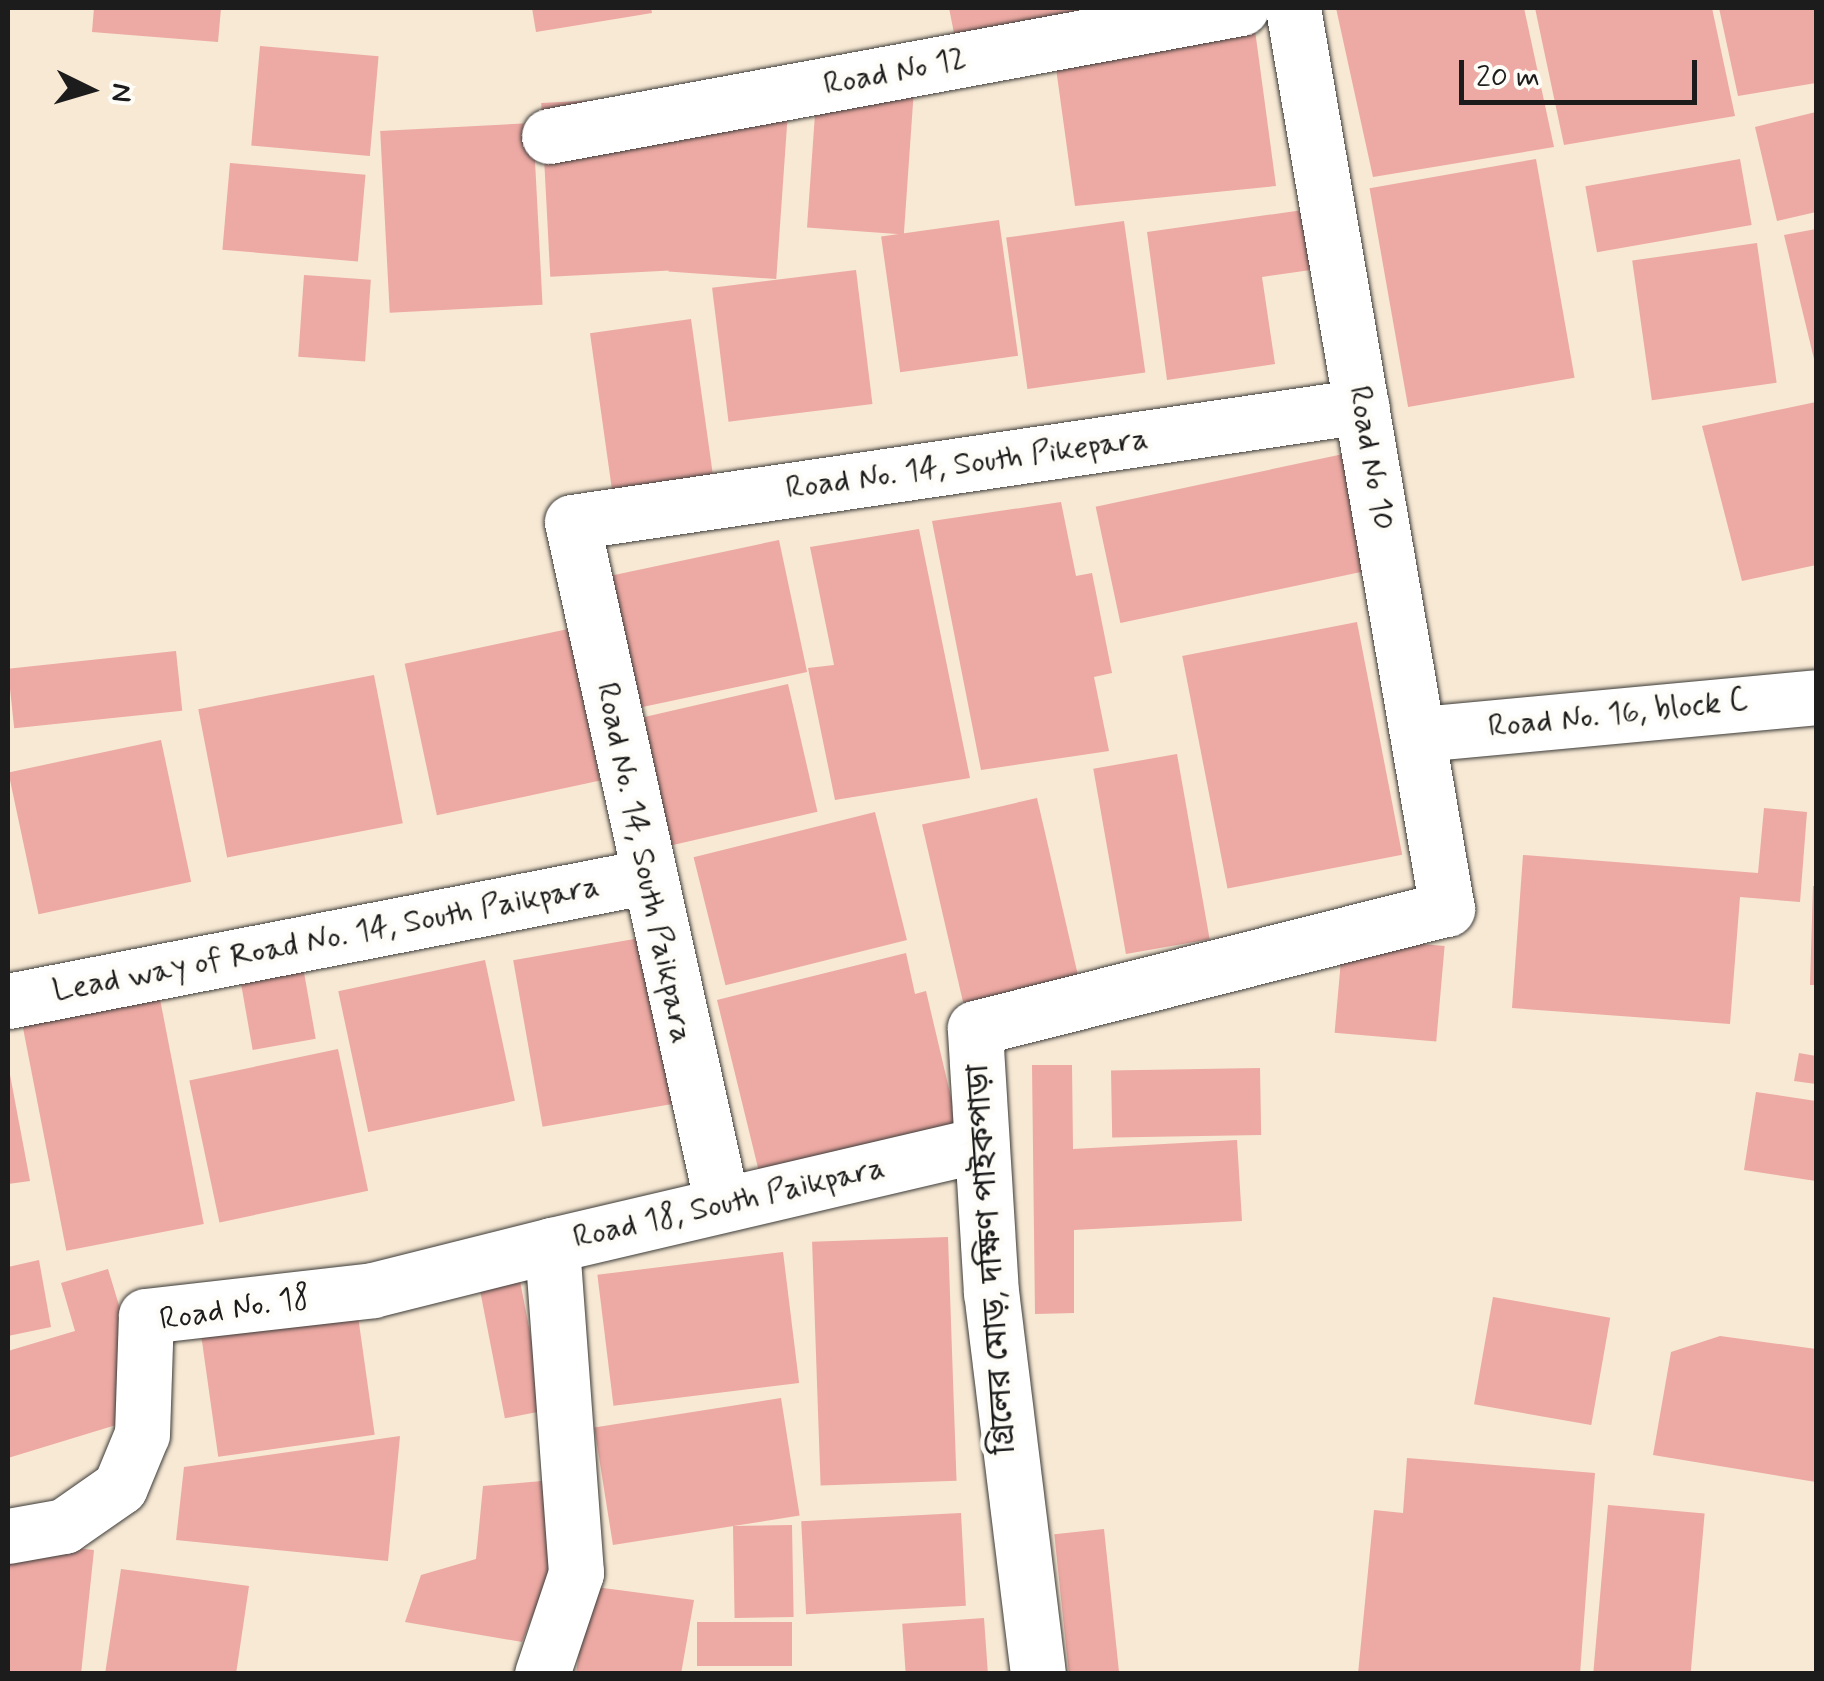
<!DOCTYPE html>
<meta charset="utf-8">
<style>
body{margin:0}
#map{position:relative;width:1824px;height:1681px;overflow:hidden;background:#f7e9d4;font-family:Mynerve,"Noto Sans Bengali",sans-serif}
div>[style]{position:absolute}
.building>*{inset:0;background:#eda9a3;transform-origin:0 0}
.roads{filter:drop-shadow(0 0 2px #3d3b38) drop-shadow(0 0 2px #3d3b38)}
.minor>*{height:55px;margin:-27.5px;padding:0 27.5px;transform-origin:27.5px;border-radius:27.5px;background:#fff}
span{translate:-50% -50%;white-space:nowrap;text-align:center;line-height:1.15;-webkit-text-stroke:9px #fdfcf7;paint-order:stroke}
.street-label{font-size:32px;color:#1c1c1c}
.frame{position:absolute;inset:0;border:10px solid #1c1c1c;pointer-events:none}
.north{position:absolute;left:40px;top:40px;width:100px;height:100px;-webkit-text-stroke:8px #fdfcf7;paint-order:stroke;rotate:95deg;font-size:28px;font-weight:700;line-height:40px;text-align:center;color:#1c1c1c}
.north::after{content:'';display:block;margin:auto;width:35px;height:45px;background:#1c1c1c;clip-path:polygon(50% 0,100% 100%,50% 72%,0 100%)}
.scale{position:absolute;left:1459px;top:60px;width:238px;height:45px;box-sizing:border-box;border:5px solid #1c1c1c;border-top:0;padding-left:12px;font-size:30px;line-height:35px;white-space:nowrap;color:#1c1c1c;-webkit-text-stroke:8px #fdfcf7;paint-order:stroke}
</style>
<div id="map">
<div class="building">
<i style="clip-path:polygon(94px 8px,221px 8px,218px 42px,92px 32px)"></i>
<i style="clip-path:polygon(532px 8px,651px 8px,652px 13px,536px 32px)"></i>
<i style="clip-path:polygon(949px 8px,1252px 8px,1276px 186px,1075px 206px,1051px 32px,957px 48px)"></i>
<i style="clip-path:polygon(1336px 8px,1524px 8px,1554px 147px,1373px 177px)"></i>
<i style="clip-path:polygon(1535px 8px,1712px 8px,1735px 116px,1564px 145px)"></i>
<i style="clip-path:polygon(1719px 8px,1816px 8px,1816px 83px,1738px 96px)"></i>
<i style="left:260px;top:46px;width:119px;height:100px;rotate:5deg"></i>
<i style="left:818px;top:71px;width:97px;height:157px;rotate:4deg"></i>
<i style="left:681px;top:93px;width:108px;height:179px;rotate:4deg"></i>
<i style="left:675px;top:96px;width:174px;height:134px;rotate:87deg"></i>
<i style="clip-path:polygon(1816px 112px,1816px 212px,1777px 221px,1755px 127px)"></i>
<i style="left:533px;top:123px;width:182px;height:153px;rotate:87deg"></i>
<i style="left:1536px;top:159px;width:222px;height:169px;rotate:80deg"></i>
<i style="left:1740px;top:159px;width:67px;height:157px;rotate:80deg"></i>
<i style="left:230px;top:163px;width:136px;height:87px;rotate:5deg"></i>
<i style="clip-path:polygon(1317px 208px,1325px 268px,1262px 277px,1275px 364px,1167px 380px,1147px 232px)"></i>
<i style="left:999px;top:220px;width:137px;height:119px;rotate:82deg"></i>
<i style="left:1124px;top:221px;width:153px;height:119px;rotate:82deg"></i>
<i style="clip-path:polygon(1816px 229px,1816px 363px,1815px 363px,1784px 235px)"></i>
<i style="left:1757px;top:243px;width:141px;height:126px;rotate:82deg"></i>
<i style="left:856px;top:270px;width:135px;height:145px;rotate:83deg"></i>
<i style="left:304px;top:275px;width:67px;height:82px;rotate:4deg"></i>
<i style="left:691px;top:319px;width:185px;height:102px;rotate:82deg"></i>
<i style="clip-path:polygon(1816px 402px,1816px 565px,1742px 581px,1702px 426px)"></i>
<i style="left:1348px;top:453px;width:119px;height:258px;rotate:78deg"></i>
<i style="clip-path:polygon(1061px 502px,1076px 576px,1092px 573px,1112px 673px,1094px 677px,1109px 751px,981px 770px,932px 521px)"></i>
<i style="clip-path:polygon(919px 529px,970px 778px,835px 800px,808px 668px,834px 665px,810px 547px)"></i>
<i style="left:779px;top:540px;width:135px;height:190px;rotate:78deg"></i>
<i style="left:1357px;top:622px;width:237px;height:178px;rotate:79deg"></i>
<i style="left:568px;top:629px;width:155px;height:167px;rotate:78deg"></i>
<i style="left:176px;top:651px;width:60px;height:169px;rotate:84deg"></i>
<i style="left:374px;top:675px;width:151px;height:179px;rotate:79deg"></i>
<i style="left:788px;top:684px;width:131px;height:165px;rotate:77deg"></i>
<i style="left:161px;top:740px;width:145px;height:156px;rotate:78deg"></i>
<i style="left:1177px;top:754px;width:188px;height:85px;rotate:80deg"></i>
<i style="left:1037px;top:798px;width:183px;height:118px;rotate:77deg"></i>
<i style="clip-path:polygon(1764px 808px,1807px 812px,1800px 902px,1740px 897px,1730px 1024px,1512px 1008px,1523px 855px,1758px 873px)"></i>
<i style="left:875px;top:812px;width:132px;height:187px;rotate:76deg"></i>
<i style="clip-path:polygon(1813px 886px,1816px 886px,1816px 985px,1810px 985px)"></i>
<i style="left:657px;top:935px;width:169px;height:146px;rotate:80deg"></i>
<i style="left:1343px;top:937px;width:102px;height:96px;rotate:5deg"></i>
<i style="clip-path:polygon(906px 953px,915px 994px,926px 991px,958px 1127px,760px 1176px,717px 1000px)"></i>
<i style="left:485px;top:960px;width:144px;height:150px;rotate:78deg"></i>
<i style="left:302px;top:961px;width:79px;height:64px;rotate:80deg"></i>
<i style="left:153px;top:963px;width:266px;height:140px;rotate:79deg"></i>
<i style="left:338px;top:1049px;width:145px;height:152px;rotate:78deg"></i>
<i style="clip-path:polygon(1799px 1053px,1816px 1056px,1816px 1084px,1794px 1081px)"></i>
<i style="clip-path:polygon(8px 1064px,30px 1181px,8px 1184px)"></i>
<i style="clip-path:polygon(1032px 1065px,1072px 1065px,1073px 1149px,1237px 1140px,1242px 1221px,1074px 1230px,1074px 1313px,1035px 1314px)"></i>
<i style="left:1260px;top:1068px;width:67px;height:149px;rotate:89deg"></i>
<i style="clip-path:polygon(1756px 1092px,1816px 1101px,1816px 1181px,1744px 1170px)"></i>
<i style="left:948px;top:1237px;width:244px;height:136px;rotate:88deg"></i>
<i style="left:783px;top:1252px;width:132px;height:187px;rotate:83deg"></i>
<i style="clip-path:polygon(39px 1260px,51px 1327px,8px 1336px,8px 1267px)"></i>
<i style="clip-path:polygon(108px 1269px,152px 1414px,8px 1458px,8px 1351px,75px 1331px,61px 1283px)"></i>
<i style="left:519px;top:1276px;width:137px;height:41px;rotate:79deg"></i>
<i style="left:1493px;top:1297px;width:119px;height:109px;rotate:10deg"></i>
<i style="left:358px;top:1316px;width:120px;height:158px;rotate:82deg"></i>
<i style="clip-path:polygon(1720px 1336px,1816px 1349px,1816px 1482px,1653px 1455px,1671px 1352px)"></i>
<i style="left:781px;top:1398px;width:119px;height:189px;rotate:81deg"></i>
<i style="clip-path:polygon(400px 1436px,388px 1561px,176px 1540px,184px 1467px)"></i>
<i style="clip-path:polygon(1407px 1458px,1595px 1473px,1580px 1674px,1358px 1674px,1374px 1510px,1403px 1513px)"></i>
<i style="clip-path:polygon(542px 1481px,560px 1548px,522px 1642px,405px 1622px,421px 1575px,476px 1559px,483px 1486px)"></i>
<i style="left:1608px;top:1505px;width:97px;height:170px;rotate:5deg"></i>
<i style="left:961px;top:1513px;width:93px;height:160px;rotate:87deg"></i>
<i style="left:792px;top:1525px;width:92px;height:59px;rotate:89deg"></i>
<i style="left:1104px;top:1529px;width:146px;height:50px;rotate:84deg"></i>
<i style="clip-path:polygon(8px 1540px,94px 1550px,81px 1674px,8px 1674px)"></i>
<i style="clip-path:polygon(121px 1569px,249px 1586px,236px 1674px,105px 1674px)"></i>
<i style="clip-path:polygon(588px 1586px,694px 1600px,681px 1674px,576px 1674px)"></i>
<i style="left:984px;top:1618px;width:55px;height:82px;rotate:86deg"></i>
<i style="left:792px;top:1622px;width:44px;height:95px;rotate:90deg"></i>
</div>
<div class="roads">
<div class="minor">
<i style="left:549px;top:136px;width:704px;rotate:-10.48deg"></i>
<i style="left:1420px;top:734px;width:398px;rotate:-5.3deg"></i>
<i style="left:8px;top:1001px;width:648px;rotate:-11.03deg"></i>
<i style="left:722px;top:1204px;width:698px;rotate:-102.4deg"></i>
<i style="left:572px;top:522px;width:798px;rotate:-8.35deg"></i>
<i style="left:8px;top:1536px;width:57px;rotate:-10.1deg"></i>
<i style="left:64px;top:1526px;width:68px;rotate:-34.9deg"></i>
<i style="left:120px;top:1487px;width:57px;rotate:-67.5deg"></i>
<i style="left:142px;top:1434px;width:118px;rotate:-88.1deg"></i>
<i style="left:146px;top:1316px;width:228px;rotate:-6.5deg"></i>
<i style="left:373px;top:1290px;width:185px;rotate:-14.1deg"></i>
<i style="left:542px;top:1674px;width:107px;rotate:-71.4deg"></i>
<i style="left:576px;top:1573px;width:329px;rotate:-94.2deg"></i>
<i style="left:552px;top:1245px;width:438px;rotate:-13.2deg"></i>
<i style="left:1038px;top:1674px;width:384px;rotate:-97deg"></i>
<i style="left:991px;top:1293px;width:265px;rotate:-93.5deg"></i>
<i style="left:975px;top:1028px;width:487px;rotate:-14.2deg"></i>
<i style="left:1447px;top:909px;width:914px;rotate:-99.7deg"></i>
</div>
</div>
<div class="street-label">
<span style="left:895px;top:72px;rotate:-11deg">Road No 12</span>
<span style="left:1371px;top:458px;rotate:80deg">Road No 10</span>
<span style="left:967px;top:464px;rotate:-8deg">Road No. 14, South Pikepara</span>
<span style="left:1618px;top:714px;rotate:-6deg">Road No. 16, block C</span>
<span style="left:644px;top:863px;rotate:78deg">Road No. 14, South Paikpara</span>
<span style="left:326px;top:939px;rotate:-11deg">Lead way of Road No. 14, South Paikpara</span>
<span style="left:729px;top:1203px;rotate:-13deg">Road 18, South Paikpara</span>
<span style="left:992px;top:1259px;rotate:-94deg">গ্রিলের মোড়, দক্ষিণ পাইকপাড়া</span>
<span style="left:235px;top:1309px;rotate:-9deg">Road No. 18</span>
</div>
<div class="frame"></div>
<div class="north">N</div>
<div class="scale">20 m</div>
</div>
